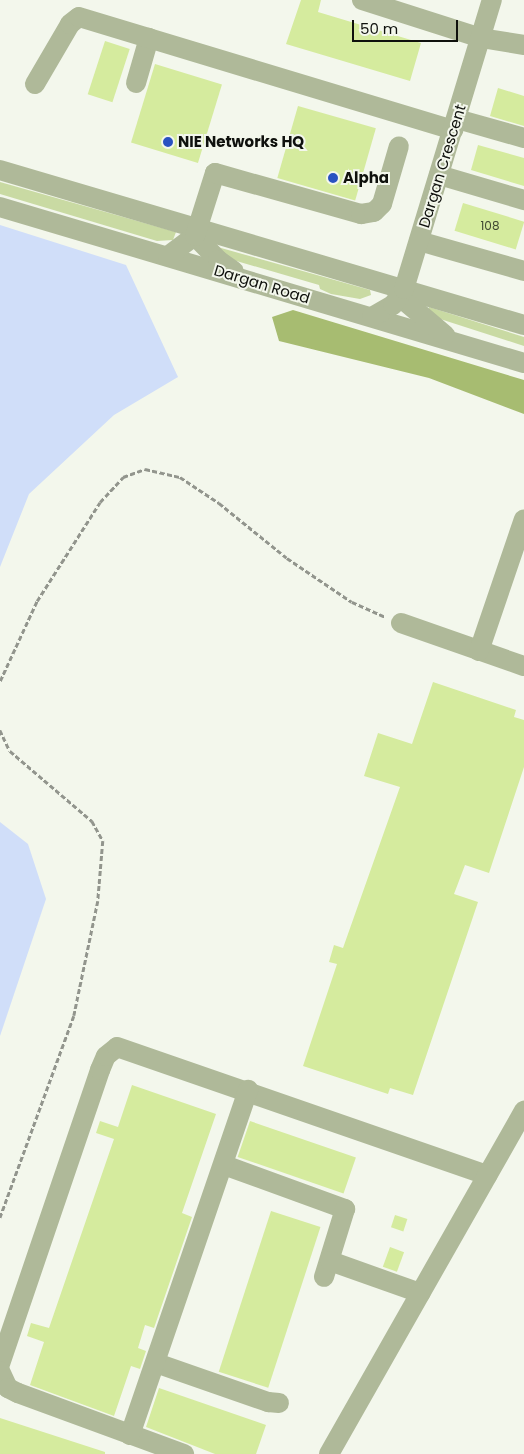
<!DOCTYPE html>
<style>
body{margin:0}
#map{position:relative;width:524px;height:1454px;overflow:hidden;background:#f3f7ec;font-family:Poppins,sans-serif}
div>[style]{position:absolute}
.green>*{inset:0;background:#c9daa3}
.forest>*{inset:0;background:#a7bc71}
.water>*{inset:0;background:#d0def9}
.building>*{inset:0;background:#d5eb9e;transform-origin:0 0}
.path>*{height:2.5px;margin-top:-1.25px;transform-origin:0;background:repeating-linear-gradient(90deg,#92958d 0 5px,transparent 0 7.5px)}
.minor>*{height:20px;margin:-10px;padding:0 10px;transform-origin:10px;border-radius:10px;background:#afb999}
.dots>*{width:14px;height:14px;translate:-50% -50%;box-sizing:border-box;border:2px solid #f3f7ec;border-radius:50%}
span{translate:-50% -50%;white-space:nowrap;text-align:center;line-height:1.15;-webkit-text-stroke:4px #f3f7ec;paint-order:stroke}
.number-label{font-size:12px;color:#404831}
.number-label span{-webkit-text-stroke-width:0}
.poi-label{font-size:15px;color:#0f110d;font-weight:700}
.left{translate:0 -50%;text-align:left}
.street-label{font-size:15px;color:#0f110d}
.scale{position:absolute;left:352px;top:20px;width:106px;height:22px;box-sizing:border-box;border:2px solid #0f110d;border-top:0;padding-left:6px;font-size:15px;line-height:18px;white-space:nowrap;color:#0f110d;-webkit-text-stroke:4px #f3f7ec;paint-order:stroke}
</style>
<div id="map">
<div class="green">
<i style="clip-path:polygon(0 182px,176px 232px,173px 240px,157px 241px,0 194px)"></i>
<i style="clip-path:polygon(214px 246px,370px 290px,371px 295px,360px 299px,331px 294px,320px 289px,319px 285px,216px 255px)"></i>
<i style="clip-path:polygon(429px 307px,524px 337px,524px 346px,434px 317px,428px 314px)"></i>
</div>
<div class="forest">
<i style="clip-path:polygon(293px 310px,524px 380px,524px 414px,429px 378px,279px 341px,272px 317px)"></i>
</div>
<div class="water">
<i style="clip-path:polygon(0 225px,126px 265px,178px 377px,114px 415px,29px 494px,0 567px)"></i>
<i style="clip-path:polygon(0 822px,28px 844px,46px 899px,0 1036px)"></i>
</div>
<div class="building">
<i style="clip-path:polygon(301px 0,321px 0,318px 12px,421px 43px,410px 81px,286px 44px)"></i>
<i style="left:105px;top:41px;width:26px;height:56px;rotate:18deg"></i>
<i style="left:155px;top:64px;width:70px;height:82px;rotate:17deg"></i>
<i style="clip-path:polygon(498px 88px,524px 96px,524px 126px,490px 116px)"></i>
<i style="left:298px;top:106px;width:81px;height:75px;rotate:16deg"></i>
<i style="clip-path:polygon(478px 145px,524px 158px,524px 186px,471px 170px)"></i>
<i style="left:463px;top:203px;width:64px;height:29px;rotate:17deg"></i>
<i style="clip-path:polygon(433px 682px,516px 710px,514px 717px,524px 720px,524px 767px,489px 873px,465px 865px,454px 894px,478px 902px,413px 1095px,390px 1088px,388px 1094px,303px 1066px,337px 964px,329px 962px,334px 945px,343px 948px,400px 787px,364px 776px,378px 733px,412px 744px)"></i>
<i style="clip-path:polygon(132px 1085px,216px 1114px,182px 1213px,192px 1217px,154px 1328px,145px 1325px,138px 1348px,146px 1351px,140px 1369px,131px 1366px,114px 1416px,30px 1385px,44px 1342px,27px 1336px,31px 1323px,49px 1328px,114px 1139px,96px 1133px,100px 1121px,118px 1127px)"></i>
<i style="left:250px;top:1121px;width:112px;height:38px;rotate:19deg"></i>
<i style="left:271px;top:1211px;width:52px;height:169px;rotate:18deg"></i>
<i style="left:395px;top:1215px;width:13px;height:13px;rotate:18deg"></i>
<i style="left:390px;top:1247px;width:15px;height:21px;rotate:20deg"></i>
<i style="clip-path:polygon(159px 1388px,266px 1425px,256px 1454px,215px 1454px,146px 1427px)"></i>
<i style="clip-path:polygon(0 1418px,105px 1452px,105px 1454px,0 1454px)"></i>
</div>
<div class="path">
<i style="left:0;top:681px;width:88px;rotate:-65.2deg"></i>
<i style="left:37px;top:601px;width:117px;rotate:-57.5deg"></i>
<i style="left:100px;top:502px;width:34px;rotate:-47deg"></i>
<i style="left:123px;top:477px;width:23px;rotate:-20deg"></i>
<i style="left:145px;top:469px;width:36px;rotate:13deg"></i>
<i style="left:180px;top:477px;width:47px;rotate:33.7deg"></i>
<i style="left:219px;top:503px;width:87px;rotate:39deg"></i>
<i style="left:287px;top:558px;width:78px;rotate:34.1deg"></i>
<i style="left:352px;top:602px;width:37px;rotate:24deg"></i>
<i style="left:0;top:730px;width:23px;rotate:65deg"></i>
<i style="left:10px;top:751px;width:108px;rotate:40.5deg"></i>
<i style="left:92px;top:821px;width:23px;rotate:61deg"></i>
<i style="left:103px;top:841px;width:60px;rotate:94.8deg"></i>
<i style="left:98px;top:901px;width:117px;rotate:101.8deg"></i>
<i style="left:74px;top:1016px;width:215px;rotate:110.1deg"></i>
</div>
<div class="minor">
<i style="left:362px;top:0;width:125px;rotate:17.7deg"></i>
<i style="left:481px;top:38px;width:44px;rotate:9.2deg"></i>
<i style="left:136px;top:83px;width:47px;rotate:-73.9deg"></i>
<i style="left:35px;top:84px;width:69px;rotate:-59.7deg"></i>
<i style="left:70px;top:24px;width:11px;rotate:-38deg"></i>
<i style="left:79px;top:17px;width:391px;rotate:16.8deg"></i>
<i style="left:457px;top:119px;width:70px;rotate:15.8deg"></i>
<i style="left:0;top:170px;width:546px;rotate:16.48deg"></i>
<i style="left:439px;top:175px;width:89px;rotate:16.4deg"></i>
<i style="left:0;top:207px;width:547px;rotate:16.58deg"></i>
<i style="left:195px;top:236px;width:33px;rotate:46deg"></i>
<i style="left:218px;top:260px;width:19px;rotate:35deg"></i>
<i style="left:419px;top:241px;width:109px;rotate:15.9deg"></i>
<i style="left:168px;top:256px;width:34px;rotate:-37deg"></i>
<i style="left:195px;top:236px;width:66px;rotate:-72.4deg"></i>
<i style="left:215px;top:173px;width:152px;rotate:15.7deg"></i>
<i style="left:361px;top:214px;width:13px;rotate:-9deg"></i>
<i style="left:374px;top:212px;width:11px;rotate:-45deg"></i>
<i style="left:382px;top:204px;width:60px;rotate:-73.7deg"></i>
<i style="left:400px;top:297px;width:59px;rotate:40.2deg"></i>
<i style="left:372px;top:317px;width:24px;rotate:-30deg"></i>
<i style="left:393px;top:305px;width:19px;rotate:-55deg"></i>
<i style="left:404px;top:289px;width:302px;rotate:-73.1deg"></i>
<i style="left:401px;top:623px;width:130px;rotate:19.3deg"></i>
<i style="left:479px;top:651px;width:139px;rotate:-71.2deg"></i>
<i style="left:224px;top:1165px;width:129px;rotate:20deg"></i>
<i style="left:345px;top:1209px;width:71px;rotate:107.2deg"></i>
<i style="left:330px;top:1261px;width:96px;rotate:19.6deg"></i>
<i style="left:156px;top:1363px;width:119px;rotate:19.2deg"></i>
<i style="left:268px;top:1402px;width:11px;rotate:5deg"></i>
<i style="left:0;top:1364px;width:311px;rotate:-71.2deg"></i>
<i style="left:100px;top:1070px;width:15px;rotate:-67deg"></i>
<i style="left:106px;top:1056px;width:14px;rotate:-39deg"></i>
<i style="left:117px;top:1047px;width:392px;rotate:19.1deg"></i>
<i style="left:0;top:1371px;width:19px;rotate:65deg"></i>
<i style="left:8px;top:1388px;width:11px;rotate:27deg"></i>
<i style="left:18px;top:1393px;width:177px;rotate:20.2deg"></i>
<i style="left:130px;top:1435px;width:365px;rotate:-71.1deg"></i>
<i style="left:329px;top:1454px;width:395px;rotate:-60.4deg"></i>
</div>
<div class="dots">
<i style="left:168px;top:142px;background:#2952c1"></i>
<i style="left:333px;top:178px;background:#2952c1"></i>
</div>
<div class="number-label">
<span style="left:490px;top:226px">108</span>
</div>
<div class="poi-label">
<span class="left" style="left:178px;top:142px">NIE Networks HQ</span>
<span class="left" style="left:343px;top:178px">Alpha</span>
</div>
<div class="street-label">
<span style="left:442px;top:166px;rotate:-73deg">Dargan Crescent</span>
<span style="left:262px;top:284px;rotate:17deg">Dargan Road</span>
</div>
<div class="scale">50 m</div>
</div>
